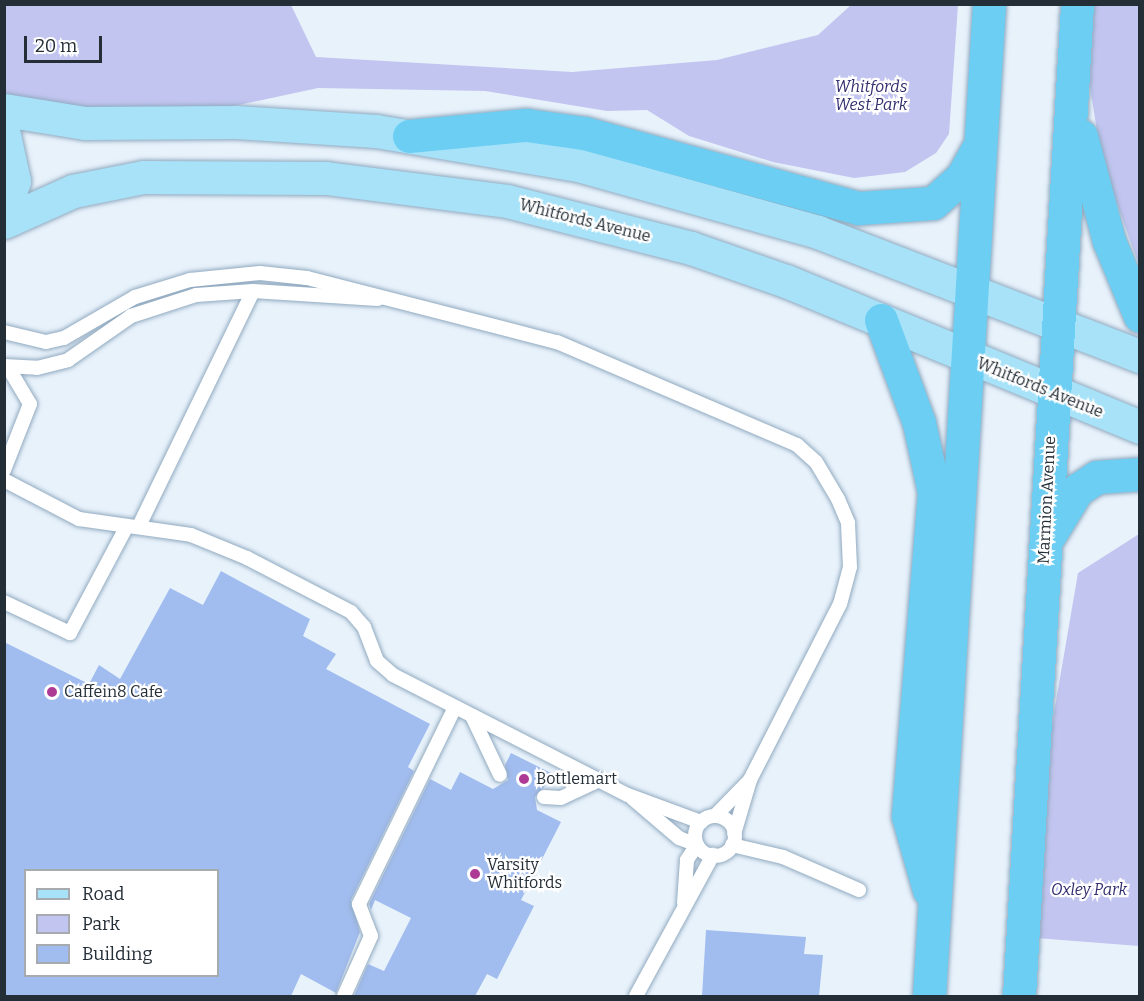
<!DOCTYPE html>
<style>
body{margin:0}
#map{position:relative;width:1144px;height:1001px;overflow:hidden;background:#e8f2fb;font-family:Bitter,serif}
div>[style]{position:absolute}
.green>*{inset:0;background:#c2c5f0}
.building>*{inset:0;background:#a1bcee}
.roads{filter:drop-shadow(0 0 2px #91aac0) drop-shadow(0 0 2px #91aac0)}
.lane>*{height:14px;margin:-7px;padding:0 7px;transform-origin:7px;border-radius:7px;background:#fff}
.lane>.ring{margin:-7px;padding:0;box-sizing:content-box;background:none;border:14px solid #fff;border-radius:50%}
.primary>*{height:33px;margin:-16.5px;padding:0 16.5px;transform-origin:16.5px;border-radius:16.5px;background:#a7e2f8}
.highway>*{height:33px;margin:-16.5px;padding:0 16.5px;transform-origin:16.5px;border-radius:16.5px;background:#6ccef3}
.dots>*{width:16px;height:16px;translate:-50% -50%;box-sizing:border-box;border:3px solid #fff;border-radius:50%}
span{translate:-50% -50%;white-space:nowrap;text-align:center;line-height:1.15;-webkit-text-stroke:4.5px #fff;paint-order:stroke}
.park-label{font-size:16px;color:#333070;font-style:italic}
.street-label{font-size:16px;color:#242e36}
.poi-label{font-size:16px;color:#242e36}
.left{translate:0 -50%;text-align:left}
.frame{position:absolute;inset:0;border:6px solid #242e36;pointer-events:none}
.legend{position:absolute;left:24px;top:869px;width:195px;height:108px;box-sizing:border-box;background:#fff;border:2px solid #a7abaf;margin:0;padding:8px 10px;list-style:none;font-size:18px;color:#242e36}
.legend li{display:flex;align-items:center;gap:12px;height:30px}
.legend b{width:30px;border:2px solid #a7abaf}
.scale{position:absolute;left:24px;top:36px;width:78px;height:27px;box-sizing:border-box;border:3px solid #242e36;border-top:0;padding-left:8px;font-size:18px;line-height:21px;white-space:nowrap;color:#242e36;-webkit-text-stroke:4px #fff;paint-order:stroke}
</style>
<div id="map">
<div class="green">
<i style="clip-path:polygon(4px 5px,291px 5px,316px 57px,572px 72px,717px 60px,818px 35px,851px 5px,958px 5px,949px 134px,936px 153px,905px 172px,854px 178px,773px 162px,689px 136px,647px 110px,607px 111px,485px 91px,318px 88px,155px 123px,5px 99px)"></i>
<i style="clip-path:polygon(1090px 5px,1139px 5px,1139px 265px,1102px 162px,1088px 75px)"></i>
<i style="clip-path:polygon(1139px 534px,1139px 946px,1036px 938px,1049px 742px,1078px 573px)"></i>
</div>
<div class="building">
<i style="clip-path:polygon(evenodd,221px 571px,310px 619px,303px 636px,336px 654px,326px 669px,430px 724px,408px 767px,414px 771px,351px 900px,360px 932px,336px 993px,301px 974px,291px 996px,4px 996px,4px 642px,89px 684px,99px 665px,120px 679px,170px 588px,203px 605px,221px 571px,26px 870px,218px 870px,218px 975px,26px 975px,26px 870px)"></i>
<i style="clip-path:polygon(511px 753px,555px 775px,535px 797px,537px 810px,561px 822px,521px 900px,534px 906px,497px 979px,487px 974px,475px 996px,354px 996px,368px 964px,384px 971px,411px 918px,375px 900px,371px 910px,369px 904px,430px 779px,451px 790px,460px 772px,493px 789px,508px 780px,505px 765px)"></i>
<i style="clip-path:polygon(706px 930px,806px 937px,804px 954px,823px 955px,819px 996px,702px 996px)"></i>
</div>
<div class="roads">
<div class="lane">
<i style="left:4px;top:332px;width:43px;rotate:13.4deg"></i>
<i style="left:46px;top:342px;width:18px;rotate:-13deg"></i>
<i style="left:64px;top:338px;width:82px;rotate:-30deg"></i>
<i style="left:135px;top:297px;width:58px;rotate:-17.2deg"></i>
<i style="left:190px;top:280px;width:70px;rotate:-5.7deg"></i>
<i style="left:260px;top:273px;width:47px;rotate:6.1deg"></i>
<i style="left:307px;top:278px;width:258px;rotate:14.4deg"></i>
<i style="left:557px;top:342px;width:261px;rotate:23.2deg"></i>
<i style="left:797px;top:445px;width:25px;rotate:42deg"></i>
<i style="left:816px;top:462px;width:43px;rotate:59.3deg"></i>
<i style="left:838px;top:499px;width:26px;rotate:67deg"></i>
<i style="left:848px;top:523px;width:44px;rotate:87.4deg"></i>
<i style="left:850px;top:567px;width:38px;rotate:105deg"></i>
<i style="left:840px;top:604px;width:198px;rotate:117.1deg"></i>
<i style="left:750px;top:780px;width:56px;rotate:106.5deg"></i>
<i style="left:4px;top:366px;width:33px;rotate:3deg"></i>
<i style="left:37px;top:368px;width:32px;rotate:-14deg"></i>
<i style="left:68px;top:360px;width:77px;rotate:-34.9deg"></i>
<i style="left:131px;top:316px;width:68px;rotate:-17.9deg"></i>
<i style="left:196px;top:295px;width:57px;rotate:-4deg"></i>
<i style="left:253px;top:291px;width:125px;rotate:3.7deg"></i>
<i style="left:4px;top:470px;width:71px;rotate:-68.5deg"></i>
<i style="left:30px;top:404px;width:43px;rotate:-120.7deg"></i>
<i style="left:4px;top:480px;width:85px;rotate:27.5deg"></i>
<i style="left:79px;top:519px;width:113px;rotate:8.1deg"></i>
<i style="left:191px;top:535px;width:61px;rotate:22.3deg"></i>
<i style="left:247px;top:558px;width:117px;rotate:27.4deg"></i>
<i style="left:351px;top:612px;width:20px;rotate:49deg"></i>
<i style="left:364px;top:627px;width:36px;rotate:69deg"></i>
<i style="left:377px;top:661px;width:21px;rotate:41deg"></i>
<i style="left:393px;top:675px;width:264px;rotate:27.1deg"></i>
<i style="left:628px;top:795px;width:78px;rotate:20.3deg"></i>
<i style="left:139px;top:526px;width:261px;rotate:-64.1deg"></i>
<i style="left:4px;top:602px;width:73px;rotate:25.2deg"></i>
<i style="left:70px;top:633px;width:121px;rotate:-62deg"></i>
<i style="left:472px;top:716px;width:65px;rotate:64.6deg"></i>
<i style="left:544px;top:797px;width:17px;rotate:3deg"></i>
<i style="left:561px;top:798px;width:42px;rotate:-25.3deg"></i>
<i style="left:632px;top:798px;width:62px;rotate:40.4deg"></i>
<i style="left:679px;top:838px;width:19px;rotate:21deg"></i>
<i style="left:697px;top:845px;width:18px;rotate:124deg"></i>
<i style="left:687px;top:860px;width:43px;rotate:94deg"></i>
<i style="left:715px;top:816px;width:50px;rotate:-45.8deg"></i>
<i class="ring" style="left:695px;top:816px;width:26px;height:26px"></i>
<i style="left:732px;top:845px;width:52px;rotate:13.2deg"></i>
<i style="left:783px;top:857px;width:83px;rotate:23.5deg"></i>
<i style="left:344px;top:996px;width:66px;rotate:-65.8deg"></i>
<i style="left:371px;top:936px;width:34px;rotate:-111deg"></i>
<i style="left:359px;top:904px;width:219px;rotate:-64deg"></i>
<i style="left:636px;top:996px;width:161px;rotate:-61.4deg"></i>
</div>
<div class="primary">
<i style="left:4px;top:110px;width:82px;rotate:9.1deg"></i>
<i style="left:85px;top:123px;width:151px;rotate:-0.4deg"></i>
<i style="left:236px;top:122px;width:140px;rotate:3.7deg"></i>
<i style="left:376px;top:131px;width:209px;rotate:9.6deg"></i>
<i style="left:582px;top:166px;width:245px;rotate:15.6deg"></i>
<i style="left:818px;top:232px;width:345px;rotate:21.1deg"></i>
<i style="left:4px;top:135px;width:47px;rotate:77.7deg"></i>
<i style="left:14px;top:181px;width:30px;rotate:110deg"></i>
<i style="left:4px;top:222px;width:76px;rotate:-24.2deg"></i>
<i style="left:73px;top:191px;width:71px;rotate:-11.3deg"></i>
<i style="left:143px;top:177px;width:183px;rotate:0.3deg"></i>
<i style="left:326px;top:178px;width:182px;rotate:7.2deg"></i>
<i style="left:507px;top:201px;width:190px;rotate:14.3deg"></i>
<i style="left:691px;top:248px;width:101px;rotate:19.2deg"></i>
<i style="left:786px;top:281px;width:383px;rotate:22.4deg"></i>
</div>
<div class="highway">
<i style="left:409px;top:136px;width:118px;rotate:-5.4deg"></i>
<i style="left:526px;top:125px;width:59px;rotate:7.9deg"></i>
<i style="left:584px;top:133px;width:285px;rotate:15.3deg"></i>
<i style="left:859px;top:208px;width:74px;rotate:-3.9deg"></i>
<i style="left:933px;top:203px;width:39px;rotate:-42deg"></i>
<i style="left:962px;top:177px;width:31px;rotate:-61deg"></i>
<i style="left:1081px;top:136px;width:109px;rotate:75.1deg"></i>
<i style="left:1109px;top:241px;width:81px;rotate:67.5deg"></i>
<i style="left:881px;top:320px;width:110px;rotate:69.7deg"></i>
<i style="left:919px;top:423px;width:71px;rotate:77.7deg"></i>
<i style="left:934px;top:492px;width:325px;rotate:94.6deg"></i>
<i style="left:908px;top:816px;width:77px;rotate:74.2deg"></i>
<i style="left:1049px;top:536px;width:54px;rotate:-58.7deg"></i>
<i style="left:1077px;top:490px;width:24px;rotate:-33deg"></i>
<i style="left:1097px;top:477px;width:43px;rotate:-4deg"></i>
<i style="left:929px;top:996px;width:994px;rotate:-86.54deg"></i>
<i style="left:1019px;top:996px;width:994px;rotate:-86.65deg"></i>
</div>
</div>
<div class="dots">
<i style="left:52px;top:692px;background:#ad3a94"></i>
<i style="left:524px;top:779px;background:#ad3a94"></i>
<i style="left:475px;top:874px;background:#ad3a94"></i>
</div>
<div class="park-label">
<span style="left:871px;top:96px">Whitfords<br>West Park</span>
<span style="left:1089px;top:890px">Oxley Park</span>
</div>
<div class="street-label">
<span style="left:585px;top:221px;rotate:14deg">Whitfords Avenue</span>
<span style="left:1040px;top:388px;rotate:22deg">Whitfords Avenue</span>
<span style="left:1047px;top:500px;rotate:-87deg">Marmion Avenue</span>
</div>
<div class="poi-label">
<span class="left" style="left:64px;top:692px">Caffein8 Cafe</span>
<span class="left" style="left:536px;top:779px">Bottlemart</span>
<span class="left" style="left:487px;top:874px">Varsity<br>Whitfords</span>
</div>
<div class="frame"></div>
<ul class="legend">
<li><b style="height:8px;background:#a7e2f8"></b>Road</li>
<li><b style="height:16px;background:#c2c5f0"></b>Park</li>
<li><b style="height:16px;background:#a1bcee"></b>Building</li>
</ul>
<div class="scale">20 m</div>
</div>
